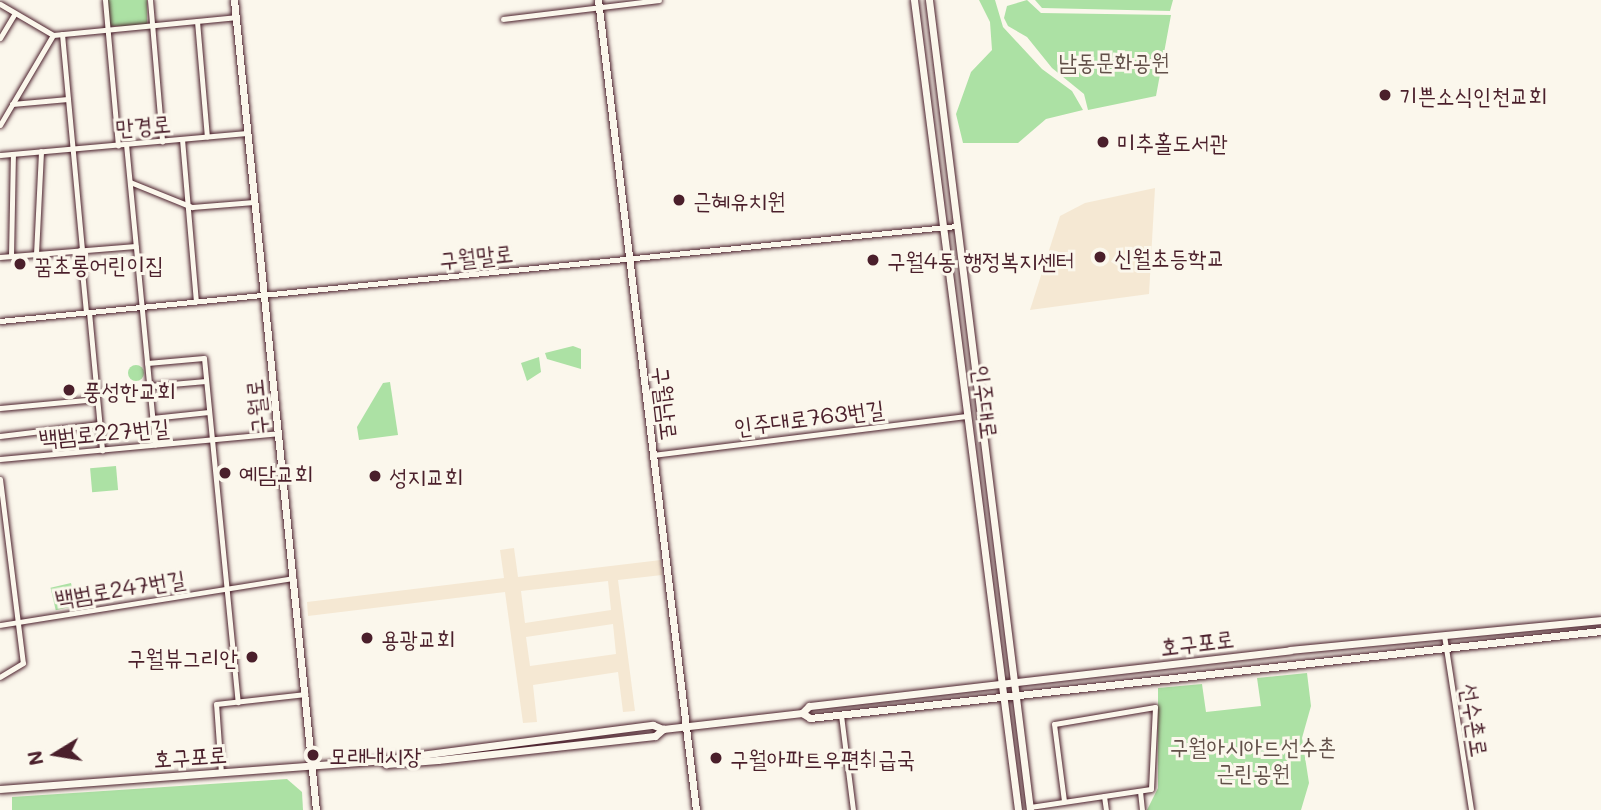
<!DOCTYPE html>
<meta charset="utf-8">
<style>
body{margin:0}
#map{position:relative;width:1601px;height:810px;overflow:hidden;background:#fbf7ec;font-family:Mali,"Poor Story",sans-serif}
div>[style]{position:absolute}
.built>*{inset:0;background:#f5e8d3}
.green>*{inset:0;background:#ace1a4;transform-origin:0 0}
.round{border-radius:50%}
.roads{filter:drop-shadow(0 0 2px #4a1f2b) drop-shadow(0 0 2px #4a1f2b)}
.street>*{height:5px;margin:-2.5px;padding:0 2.5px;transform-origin:2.5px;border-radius:2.5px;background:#fbf7ec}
.secondary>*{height:7px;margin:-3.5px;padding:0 3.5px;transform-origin:3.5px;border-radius:3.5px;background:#fbf7ec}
.dots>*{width:19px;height:19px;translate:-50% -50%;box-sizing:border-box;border:4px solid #fbf7ec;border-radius:50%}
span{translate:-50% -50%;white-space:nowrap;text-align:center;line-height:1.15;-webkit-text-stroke:6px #fbf7ec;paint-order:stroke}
.park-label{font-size:23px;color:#625049}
.poi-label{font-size:23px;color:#4a1f2b}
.left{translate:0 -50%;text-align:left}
.right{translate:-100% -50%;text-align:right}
.street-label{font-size:23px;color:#4a1f2b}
.north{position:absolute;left:21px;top:719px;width:70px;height:70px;-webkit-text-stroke:5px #fbf7ec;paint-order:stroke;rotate:259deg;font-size:19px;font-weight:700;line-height:28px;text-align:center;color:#4a1f2b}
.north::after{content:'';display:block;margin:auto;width:24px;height:32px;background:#4a1f2b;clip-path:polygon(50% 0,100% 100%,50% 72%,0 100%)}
</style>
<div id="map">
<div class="built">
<i style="clip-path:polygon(1155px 188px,1149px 294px,1030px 310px,1060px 216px,1085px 203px)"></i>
<i style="clip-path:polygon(evenodd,514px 548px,518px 577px,661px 560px,662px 575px,618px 580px,635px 711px,623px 712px,618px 672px,533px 685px,537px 722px,523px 723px,505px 592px,308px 616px,307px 602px,504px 578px,500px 550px,514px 548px,608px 581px,611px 610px,525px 623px,521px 591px,608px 581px,514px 548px,613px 624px,616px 654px,530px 666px,526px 637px,613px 624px)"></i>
</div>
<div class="green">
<i style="left:107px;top:0;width:40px;height:26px"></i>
<i style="clip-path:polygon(979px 0,995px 0,1003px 27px,1042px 69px,1072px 91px,1083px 110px,1046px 119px,1018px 143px,963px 143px,956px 114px,971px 72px,992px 50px,990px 22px)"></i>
<i style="clip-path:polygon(1027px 0,1041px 13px,1171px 15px,1156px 96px,1088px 110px,1084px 94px,1052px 68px,1027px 37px,1008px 26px,1004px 18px,1007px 6px)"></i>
<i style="clip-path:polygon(1035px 0,1173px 0,1170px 11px,1042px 8px)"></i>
<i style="clip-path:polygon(573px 346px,581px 349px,581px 369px,547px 359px,545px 353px)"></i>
<i style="clip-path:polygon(539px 357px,541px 372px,527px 381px,521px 363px)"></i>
<i class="round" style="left:128px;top:365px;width:16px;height:16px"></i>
<i style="clip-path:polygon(390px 382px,398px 435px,359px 440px,357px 427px,383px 383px)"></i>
<i style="left:116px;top:466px;width:24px;height:26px;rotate:85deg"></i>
<i style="left:71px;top:583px;width:23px;height:21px;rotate:77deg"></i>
<i style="clip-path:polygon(1307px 673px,1311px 706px,1302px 738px,1309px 783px,1301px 810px,1147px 810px,1158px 788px,1158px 688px,1202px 684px,1206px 712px,1261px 706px,1257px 678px)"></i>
<i style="clip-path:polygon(287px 779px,302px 792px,303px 810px,12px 810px,12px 797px)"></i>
</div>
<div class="roads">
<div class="street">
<i style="left:105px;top:0;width:146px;rotate:84.9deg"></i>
<i style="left:150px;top:0;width:142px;rotate:85.1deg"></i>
<i style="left:0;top:4px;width:61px;rotate:30.3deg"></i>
<i style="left:53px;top:35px;width:183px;rotate:-5.6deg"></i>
<i style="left:503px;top:19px;width:157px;rotate:-6.9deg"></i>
<i style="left:197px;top:21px;width:116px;rotate:85.1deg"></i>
<i style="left:62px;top:34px;width:217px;rotate:84.7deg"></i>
<i style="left:0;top:38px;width:29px;rotate:-59deg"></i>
<i style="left:12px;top:104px;width:56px;rotate:-5.1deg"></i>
<i style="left:0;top:125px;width:104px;rotate:-59.5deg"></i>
<i style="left:182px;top:139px;width:163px;rotate:85.1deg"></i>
<i style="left:126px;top:144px;width:302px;rotate:84.5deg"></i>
<i style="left:0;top:155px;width:248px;rotate:-5.1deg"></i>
<i style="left:130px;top:182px;width:67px;rotate:22deg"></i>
<i style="left:192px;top:207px;width:62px;rotate:-4.6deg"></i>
<i style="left:80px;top:250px;width:62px;rotate:84.5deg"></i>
<i style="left:36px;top:254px;width:103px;rotate:-87.2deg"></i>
<i style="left:11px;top:256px;width:102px;rotate:-88.9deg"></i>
<i style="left:0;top:257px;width:136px;rotate:-4.6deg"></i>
<i style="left:89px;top:312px;width:139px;rotate:84.6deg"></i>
<i style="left:0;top:321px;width:961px;rotate:-5.67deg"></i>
<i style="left:147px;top:363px;width:57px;rotate:-5deg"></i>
<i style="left:204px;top:358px;width:346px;rotate:84.4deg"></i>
<i style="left:149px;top:386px;width:57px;rotate:-5deg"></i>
<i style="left:0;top:408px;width:97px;rotate:-5.3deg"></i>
<i style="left:152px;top:418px;width:57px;rotate:-6deg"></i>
<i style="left:0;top:436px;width:100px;rotate:-6.9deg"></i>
<i style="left:653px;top:455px;width:317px;rotate:-7.1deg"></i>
<i style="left:0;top:459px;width:279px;rotate:-5.3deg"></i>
<i style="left:0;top:479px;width:185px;rotate:82.9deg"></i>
<i style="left:23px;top:663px;width:27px;rotate:149deg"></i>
<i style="left:0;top:625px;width:297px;rotate:-9.1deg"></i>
<i style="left:1444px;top:635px;width:177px;rotate:81.2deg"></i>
<i style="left:841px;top:715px;width:96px;rotate:82.8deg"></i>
<i style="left:221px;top:773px;width:69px;rotate:-94.1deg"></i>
<i style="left:216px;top:704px;width:90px;rotate:-6.4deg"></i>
<i style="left:1140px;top:791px;width:19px;rotate:84deg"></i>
<i style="left:1104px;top:796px;width:14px;rotate:82deg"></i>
<i style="left:1030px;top:807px;width:122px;rotate:-8.5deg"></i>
<i style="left:1151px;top:789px;width:82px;rotate:-87.2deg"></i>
<i style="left:1155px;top:707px;width:102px;rotate:170.4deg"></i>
<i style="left:1054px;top:724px;width:78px;rotate:82.6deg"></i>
</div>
<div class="secondary">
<i style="left:234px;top:0;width:814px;rotate:84.22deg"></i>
<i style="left:598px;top:0;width:816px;rotate:83.1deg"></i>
<i style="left:914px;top:0;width:817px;rotate:82.68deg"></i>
<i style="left:929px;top:0;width:816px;rotate:82.89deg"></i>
<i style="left:802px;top:713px;width:10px;rotate:-45deg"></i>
<i style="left:809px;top:706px;width:484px;rotate:-6.6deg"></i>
<i style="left:1290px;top:650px;width:312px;rotate:-5.5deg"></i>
<i style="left:382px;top:760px;width:6px;rotate:45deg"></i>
<i style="left:386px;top:764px;width:52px;rotate:-4.4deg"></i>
<i style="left:438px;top:760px;width:218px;rotate:-6.3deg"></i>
<i style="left:655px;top:736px;width:11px;rotate:-41deg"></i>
<i style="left:0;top:789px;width:383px;rotate:-4.3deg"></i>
<i style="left:382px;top:760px;width:273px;rotate:-7.4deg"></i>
<i style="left:653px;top:725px;width:11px;rotate:22deg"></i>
<i style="left:663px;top:729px;width:140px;rotate:-6.6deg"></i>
<i style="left:802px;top:713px;width:9px;rotate:32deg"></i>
<i style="left:810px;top:718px;width:796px;rotate:-6.28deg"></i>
</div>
</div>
<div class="dots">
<i style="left:1385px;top:95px;background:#4a1f2b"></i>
<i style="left:1103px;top:142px;background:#4a1f2b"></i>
<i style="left:679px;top:200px;background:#4a1f2b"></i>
<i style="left:1100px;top:257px;background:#4a1f2b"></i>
<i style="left:873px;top:260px;background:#4a1f2b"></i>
<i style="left:20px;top:264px;background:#4a1f2b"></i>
<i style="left:69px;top:390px;background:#4a1f2b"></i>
<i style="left:225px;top:473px;background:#4a1f2b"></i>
<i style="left:375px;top:476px;background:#4a1f2b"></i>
<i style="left:367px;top:638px;background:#4a1f2b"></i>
<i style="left:252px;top:657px;background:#4a1f2b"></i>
<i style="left:313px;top:755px;background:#4a1f2b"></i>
<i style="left:716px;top:758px;background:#4a1f2b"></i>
</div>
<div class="park-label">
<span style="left:1114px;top:61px">남동문화공원</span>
<span style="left:1253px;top:759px">구월아시아드선수촌<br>근린공원</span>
</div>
<div class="poi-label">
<span class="left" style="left:1399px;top:95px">기쁜소식인천교회</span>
<span class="left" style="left:1117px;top:142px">미추홀도서관</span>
<span class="left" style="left:693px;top:200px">근혜유치원</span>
<span class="left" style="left:1114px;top:257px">신월초등학교</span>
<span class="left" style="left:887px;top:260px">구월4동 행정복지센터</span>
<span class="left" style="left:34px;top:264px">꿈초롱어린이집</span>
<span class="left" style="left:83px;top:390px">풍성한교회</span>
<span class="left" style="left:239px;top:473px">예담교회</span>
<span class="left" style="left:389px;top:476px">성지교회</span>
<span class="left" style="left:381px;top:638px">용광교회</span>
<span class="right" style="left:238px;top:657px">구월뷰그리안</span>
<span class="left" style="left:329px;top:755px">모래내시장</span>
<span class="left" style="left:730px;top:758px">구월아파트우편취급국</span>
</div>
<div class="street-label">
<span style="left:143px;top:125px;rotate:-5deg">만경로</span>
<span style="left:476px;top:256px;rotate:-6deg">구월말로</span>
<span style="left:986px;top:402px;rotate:83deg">인주대로</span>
<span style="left:666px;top:403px;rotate:83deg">구월남로</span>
<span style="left:256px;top:407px;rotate:-96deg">구월로</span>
<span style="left:809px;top:417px;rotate:-7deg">인주대로763번길</span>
<span style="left:104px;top:432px;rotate:-5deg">백범로227번길</span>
<span style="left:120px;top:588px;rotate:-9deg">백범로247번길</span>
<span style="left:1197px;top:642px;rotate:-7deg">호구포로</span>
<span style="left:1475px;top:720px;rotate:81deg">선수촌로</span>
<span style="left:190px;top:756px;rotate:-4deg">호구포로</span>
</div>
<div class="north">N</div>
</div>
